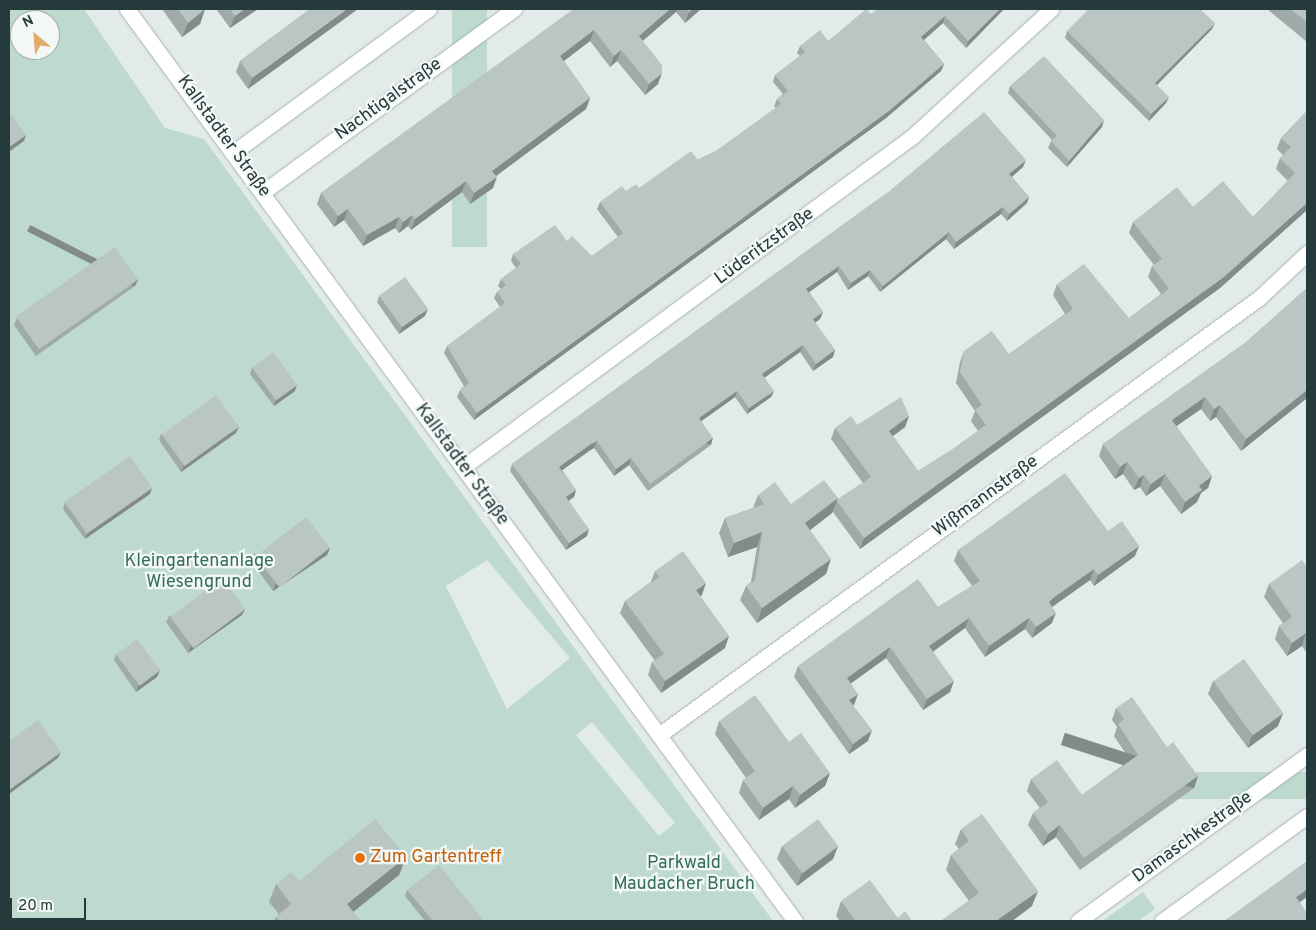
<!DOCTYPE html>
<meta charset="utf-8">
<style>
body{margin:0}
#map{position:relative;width:1316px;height:930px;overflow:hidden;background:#e3ebea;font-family:Overpass,sans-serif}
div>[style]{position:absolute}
.green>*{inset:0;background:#bedace;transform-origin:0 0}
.roads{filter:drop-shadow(0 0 1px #a6b2b2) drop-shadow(0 0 1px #a6b2b2)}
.minor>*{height:15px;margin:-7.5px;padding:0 7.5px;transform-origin:7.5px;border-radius:7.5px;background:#fff}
.wall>*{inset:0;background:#9faaa9}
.shaded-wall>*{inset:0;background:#828b89;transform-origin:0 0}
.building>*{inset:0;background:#b9c6c4;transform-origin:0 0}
.dots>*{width:14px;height:14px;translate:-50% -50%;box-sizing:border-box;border:2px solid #f3f8f7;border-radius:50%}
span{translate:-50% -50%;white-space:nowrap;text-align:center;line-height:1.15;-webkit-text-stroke:4.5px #f3f8f7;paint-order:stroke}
.street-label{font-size:18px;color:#253a3b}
.park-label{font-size:18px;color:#336d5b}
.food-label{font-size:18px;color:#c56008}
.left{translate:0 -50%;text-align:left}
.frame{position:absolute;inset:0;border:10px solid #253a3b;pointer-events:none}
.north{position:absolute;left:10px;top:10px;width:50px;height:50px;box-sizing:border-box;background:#f3f8f7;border:1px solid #a1acac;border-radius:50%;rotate:333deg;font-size:14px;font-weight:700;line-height:20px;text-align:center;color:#253a3b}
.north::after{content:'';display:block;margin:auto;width:18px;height:22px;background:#e3ab69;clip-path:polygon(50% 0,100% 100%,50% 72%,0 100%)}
.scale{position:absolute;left:10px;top:898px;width:76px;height:22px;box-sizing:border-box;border:2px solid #253a3b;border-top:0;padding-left:6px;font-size:15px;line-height:18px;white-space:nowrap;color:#253a3b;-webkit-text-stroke:4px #f3f8f7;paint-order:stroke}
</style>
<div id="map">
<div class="green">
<i style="clip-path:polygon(evenodd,9px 9px,84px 9px,165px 128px,204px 139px,773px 921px,9px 921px,9px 9px,20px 20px,50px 20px,50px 50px,20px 50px,20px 20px,9px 9px,487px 560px,570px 658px,507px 709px,446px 586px,487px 560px,9px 9px,592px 722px,675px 823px,659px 836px,576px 735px,592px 722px)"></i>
<i style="left:452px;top:9px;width:35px;height:238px"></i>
<i style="left:1307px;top:772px;width:27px;height:195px;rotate:90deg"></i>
<i style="clip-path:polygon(1143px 892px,1155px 909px,1138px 921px,1102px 921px)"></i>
</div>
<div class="roads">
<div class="minor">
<i style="left:127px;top:9px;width:1130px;rotate:53.78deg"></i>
<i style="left:234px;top:152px;width:242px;rotate:-36.3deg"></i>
<i style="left:263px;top:192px;width:311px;rotate:-36.1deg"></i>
<i style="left:463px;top:467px;width:559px;rotate:-36.34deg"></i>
<i style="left:913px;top:136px;width:188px;rotate:-42.6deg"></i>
<i style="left:659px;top:735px;width:742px;rotate:-36.07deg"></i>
<i style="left:1259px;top:298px;width:66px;rotate:-43.2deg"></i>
<i style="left:1078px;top:921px;width:283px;rotate:-35.9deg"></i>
<i style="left:1162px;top:921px;width:179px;rotate:-35.9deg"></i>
</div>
</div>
<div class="wall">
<i style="clip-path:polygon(162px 9px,205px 9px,200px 24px,182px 37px)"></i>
<i style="clip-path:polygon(216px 9px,258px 9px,230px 28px)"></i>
<i style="clip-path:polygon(310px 9px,248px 89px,236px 72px,240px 61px)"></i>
<i style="clip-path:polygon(574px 9px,701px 9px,685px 23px,676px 12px,643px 41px,658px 84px,645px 95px,617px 61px,610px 67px,590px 41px,564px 61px,590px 98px,586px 109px,496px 176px,493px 188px,470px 204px,462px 192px,411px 230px,408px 226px,399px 233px,395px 228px,363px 246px,344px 220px,334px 227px,317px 204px,321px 193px)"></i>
<i style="clip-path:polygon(879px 9px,1004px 9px,966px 48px,943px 23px,924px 40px,944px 64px,941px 71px,886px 118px,474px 420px,457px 397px,460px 390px,464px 386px,444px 353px,447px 346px,500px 307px,494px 298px,497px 292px,501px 289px,498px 286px,501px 279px,516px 268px,511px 261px,513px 254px,567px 241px,592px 256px,618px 237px,597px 209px,600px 202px,626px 191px,639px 188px,716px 151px,776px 108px,774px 106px,777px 99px,783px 94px,773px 82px,775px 75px,800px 56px,797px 53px,800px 46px,828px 41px)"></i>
<i style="clip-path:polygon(1267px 9px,1307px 9px,1307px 42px)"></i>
<i style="clip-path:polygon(1212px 29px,1157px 85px,1166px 103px,1149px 121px,1065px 38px,1067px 31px)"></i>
<i style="clip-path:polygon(1010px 86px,1102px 127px,1067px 167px,1048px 148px,1051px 141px,1052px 140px,1008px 93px)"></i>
<i style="clip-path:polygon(1307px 111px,1307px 210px,1220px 288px,860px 549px,833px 512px,832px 513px,810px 530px,826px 574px,757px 623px,740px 600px,746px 586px,751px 582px,757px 547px,728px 557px,719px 533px,725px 518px,753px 508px,758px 495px,791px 504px,838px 499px,863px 483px,831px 439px,835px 428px,857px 425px,909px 416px,905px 427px,893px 436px,918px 471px,953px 449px,978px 431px,971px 421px,975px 411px,956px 383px,960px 362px,964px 351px,1009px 354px,1065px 314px,1053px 295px,1057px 284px,1129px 318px,1161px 294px,1148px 277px,1152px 266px,1154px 265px,1129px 233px,1133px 222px,1193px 207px,1253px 217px,1288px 181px,1276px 169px,1280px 158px,1283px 155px,1277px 149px,1281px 138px)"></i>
<i style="clip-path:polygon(1023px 167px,1012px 177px,1029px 197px,1027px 203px,1007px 221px,1001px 214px,954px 249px,946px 239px,880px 292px,868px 276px,848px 290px,837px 272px,809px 292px,823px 312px,820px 319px,815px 323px,835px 350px,833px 357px,813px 371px,800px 352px,764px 378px,774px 391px,771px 397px,747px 414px,735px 397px,701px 421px,711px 445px,648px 491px,629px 465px,614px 476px,594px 448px,589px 451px,562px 470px,576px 490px,574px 497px,569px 500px,587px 536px,566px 550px,510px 471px,512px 464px,887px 193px)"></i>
<i style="clip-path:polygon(138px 280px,135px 286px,36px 356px,14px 325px,17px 318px)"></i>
<i style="clip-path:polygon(1307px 288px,1307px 398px,1241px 451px,1216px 417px,1210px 421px,1201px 409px,1176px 426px,1212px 476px,1208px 488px,1201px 493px,1197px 502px,1181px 514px,1160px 486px,1146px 496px,1140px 487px,1134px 490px,1123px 474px,1115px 479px,1099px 456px,1103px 444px,1245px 343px)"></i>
<i style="clip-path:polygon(379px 296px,425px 316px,399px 334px,377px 302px)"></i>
<i style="clip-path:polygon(252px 367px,295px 391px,274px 406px,250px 374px)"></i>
<i style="clip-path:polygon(236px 433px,181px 472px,159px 440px,161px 434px)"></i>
<i style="clip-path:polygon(150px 494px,85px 539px,63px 509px,65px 502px)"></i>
<i style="clip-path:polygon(1108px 531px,1135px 556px,1094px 586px,1090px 580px,1052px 607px,1052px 623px,1032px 638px,1025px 629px,985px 657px,965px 628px,933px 652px,950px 692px,923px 710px,886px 658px,850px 684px,854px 705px,853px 705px,868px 741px,849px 754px,794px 677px,798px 666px,938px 607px,972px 586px,954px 561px,958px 550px)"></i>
<i style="clip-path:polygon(330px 548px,327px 555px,273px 591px,251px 561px,254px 554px)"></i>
<i style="clip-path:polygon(1307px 567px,1307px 653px,1302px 646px,1287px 656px,1275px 639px,1279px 626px,1283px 623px,1264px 597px,1269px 584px)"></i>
<i style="clip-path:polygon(655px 571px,702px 595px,700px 596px,725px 648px,661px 693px,648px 675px,652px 662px,655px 661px,620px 613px,625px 601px,651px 582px)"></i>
<i style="clip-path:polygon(245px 609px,242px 615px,188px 653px,166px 622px,169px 616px)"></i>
<i style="clip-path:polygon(116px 654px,160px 670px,157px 677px,136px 692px,114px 660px)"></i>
<i style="clip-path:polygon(1213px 681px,1283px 713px,1278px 726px,1248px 748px,1208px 694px)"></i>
<i style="clip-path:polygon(1116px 708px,1167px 747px,1198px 776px,1194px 788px,1080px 870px,1056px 837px,1043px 846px,1028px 825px,1033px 813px,1040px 808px,1027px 791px,1031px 779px,1082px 795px,1130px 760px,1114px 736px,1117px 727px,1112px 720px)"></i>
<i style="clip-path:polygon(719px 721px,789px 742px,830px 773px,825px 786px,795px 808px,789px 799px,759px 820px,739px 793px,743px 780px,746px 778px,715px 734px)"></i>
<i style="clip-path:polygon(961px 829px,1032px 906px,1012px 921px,941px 921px,969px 901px,946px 870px,951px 855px,959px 849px,955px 844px)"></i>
<i style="clip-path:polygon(782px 846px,838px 846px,833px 859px,797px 886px,777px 859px)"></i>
<i style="clip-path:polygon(406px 857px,399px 875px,353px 912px,361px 921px,274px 921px,276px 917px,279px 914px,269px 902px,276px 884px,299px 881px)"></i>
<i style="clip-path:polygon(407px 890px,484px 921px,425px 921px,405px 896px)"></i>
<i style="clip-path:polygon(841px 901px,898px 918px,912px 921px,840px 921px,836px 916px)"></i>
</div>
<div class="shaded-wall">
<i style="clip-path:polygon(205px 9px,200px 24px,182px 37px,188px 23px)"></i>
<i style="clip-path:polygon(245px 9px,258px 9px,230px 28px,235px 16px)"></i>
<i style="clip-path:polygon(347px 9px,358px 9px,248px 89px,252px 78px)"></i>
<i style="clip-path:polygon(670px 9px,677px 9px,676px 12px,635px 47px,639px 36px)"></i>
<i style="clip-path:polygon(693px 9px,701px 9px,685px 23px,689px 12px)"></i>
<i style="clip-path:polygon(1000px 9px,1004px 9px,966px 48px,968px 41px)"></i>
<i style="clip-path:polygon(945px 16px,943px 23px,919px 44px,921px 37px)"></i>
<i style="clip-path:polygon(1215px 23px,1212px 29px,1152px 90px,1155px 83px)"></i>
<i style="clip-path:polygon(594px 30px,590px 41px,556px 67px,560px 56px)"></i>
<i style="clip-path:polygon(621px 50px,617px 61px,610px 67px,614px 56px)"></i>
<i style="clip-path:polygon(944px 64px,941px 71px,886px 118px,474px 420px,477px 413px)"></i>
<i style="clip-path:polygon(662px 73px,658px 84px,645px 95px,649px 84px)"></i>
<i style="clip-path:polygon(1169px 97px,1166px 103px,1149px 121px,1151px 114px)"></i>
<i style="clip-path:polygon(590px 98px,586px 109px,488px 182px,492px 171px)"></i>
<i style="clip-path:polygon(1104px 120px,1102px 127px,1067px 167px,1069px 161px)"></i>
<i style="clip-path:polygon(26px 135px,24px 141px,9px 152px,9px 147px)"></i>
<i style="clip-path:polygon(1026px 160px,1023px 167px,1007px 181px,1009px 174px)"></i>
<i style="clip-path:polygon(497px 177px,493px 188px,470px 204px,474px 193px)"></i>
<i style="clip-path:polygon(466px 181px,462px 192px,411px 230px,415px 219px)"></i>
<i style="clip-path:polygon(1029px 197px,1027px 203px,1007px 221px,1009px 214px)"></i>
<i style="clip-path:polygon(1307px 203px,1307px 210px,1220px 288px,860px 549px,864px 538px)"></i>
<i style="clip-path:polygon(1003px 207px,1001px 214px,954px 249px,956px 242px)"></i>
<i style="clip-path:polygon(348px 209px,344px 220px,334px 227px,338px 216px)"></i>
<i style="clip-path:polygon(412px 215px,408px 226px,399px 233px,403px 222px)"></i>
<i style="clip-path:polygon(399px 217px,395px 228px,363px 246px,367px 235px)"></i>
<i style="clip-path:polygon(949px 232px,946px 239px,880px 292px,883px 286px)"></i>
<i style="clip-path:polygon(839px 266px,837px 272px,804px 296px,806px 289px)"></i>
<i style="clip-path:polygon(870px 270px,868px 276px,848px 290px,851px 283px)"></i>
<i style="left:138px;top:280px;width:7px;height:121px;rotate:117deg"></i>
<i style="clip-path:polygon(428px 309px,425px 316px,399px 334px,402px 327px)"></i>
<i style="clip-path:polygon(823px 312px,820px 319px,811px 326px,813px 319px)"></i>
<i style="clip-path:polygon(803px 345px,800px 352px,760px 381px,762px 374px)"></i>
<i style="clip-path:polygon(835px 350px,833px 357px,813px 371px,816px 364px)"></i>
<i style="clip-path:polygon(297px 385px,295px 391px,274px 406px,276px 400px)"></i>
<i style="clip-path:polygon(1307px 390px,1307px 398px,1241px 451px,1246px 439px)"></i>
<i style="clip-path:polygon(737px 391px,735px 397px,696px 425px,699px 418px)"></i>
<i style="clip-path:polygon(774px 391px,771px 397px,747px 414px,749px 408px)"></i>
<i style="clip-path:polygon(1205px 397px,1201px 409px,1168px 432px,1172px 420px)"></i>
<i style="clip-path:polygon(1220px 405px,1216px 417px,1210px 421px,1214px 409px)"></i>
<i style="clip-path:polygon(909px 416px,905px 427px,885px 442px,889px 431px)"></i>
<i style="clip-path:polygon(239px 427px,236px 433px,181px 472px,184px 465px)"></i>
<i style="left:713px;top:438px;width:7px;height:78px;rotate:106deg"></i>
<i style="clip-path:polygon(597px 441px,594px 448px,589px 451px,557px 474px,559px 467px,591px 444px)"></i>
<i style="clip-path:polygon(631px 458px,629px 465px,614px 476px,616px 469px)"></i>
<i style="clip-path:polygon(1127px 462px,1123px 474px,1115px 479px,1120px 467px)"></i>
<i style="clip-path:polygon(1165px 474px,1160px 486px,1146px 496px,1151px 484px)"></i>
<i style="clip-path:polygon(1144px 475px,1140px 487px,1134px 490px,1139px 478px)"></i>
<i style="clip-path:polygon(1212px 476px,1208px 488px,1201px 493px,1197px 502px,1181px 514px,1185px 502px,1199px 486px)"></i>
<i style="clip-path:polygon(152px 488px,150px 494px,85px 539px,88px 532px)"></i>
<i style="clip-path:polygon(576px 490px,574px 497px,564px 504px,566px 497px)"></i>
<i style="clip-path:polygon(838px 498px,832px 513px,800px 538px,805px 523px)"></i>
<i style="clip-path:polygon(589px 529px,587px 536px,566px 550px,569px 543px)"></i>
<i style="clip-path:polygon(762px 532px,757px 547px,728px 557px,734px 543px)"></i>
<i style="clip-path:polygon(1139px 546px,1135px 556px,1094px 586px,1098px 575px)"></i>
<i style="clip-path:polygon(330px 548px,327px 555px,273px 591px,275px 585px)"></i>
<i style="clip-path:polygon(831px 559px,826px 574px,757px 623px,762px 608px)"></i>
<i style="clip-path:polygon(1094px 569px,1090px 580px,1049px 609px,1049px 602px,1053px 598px)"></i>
<i style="clip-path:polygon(706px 583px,702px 595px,692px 602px,696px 590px)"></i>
<i style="clip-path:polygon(245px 609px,242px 615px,188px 653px,191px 646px)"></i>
<i style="clip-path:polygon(1056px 613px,1052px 623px,1032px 638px,1036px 627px)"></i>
<i style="clip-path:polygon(969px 618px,965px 628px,925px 657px,929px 646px)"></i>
<i style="clip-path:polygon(1029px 618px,1025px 629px,985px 657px,989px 646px)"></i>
<i style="clip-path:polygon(1306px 633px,1302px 646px,1287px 656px,1292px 643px)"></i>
<i style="clip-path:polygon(729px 636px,725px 648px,661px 693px,665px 681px)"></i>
<i style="clip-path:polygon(890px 647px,886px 658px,843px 689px,847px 678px)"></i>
<i style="clip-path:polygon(160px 670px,157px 677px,136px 692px,138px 686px)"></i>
<i style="clip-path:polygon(954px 681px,950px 692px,923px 710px,927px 699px)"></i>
<i style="clip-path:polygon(858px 694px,854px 705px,845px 710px,849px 700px)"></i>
<i style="clip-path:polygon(1283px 713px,1278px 726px,1248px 748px,1252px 735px)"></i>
<i style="clip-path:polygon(872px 730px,868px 741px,849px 754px,853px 744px)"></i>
<i style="clip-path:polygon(61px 752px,58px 758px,9px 794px,9px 790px)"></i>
<i style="clip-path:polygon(830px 773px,825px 786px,795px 808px,800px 795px)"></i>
<i style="left:1198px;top:776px;width:13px;height:140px;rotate:108deg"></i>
<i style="clip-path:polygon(793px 786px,789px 799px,759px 820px,763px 808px)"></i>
<i style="clip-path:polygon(1060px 825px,1056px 837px,1043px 846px,1048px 834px)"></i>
<i style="clip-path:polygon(838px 846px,833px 859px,797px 886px,802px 873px)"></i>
<i style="clip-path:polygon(406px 857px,399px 875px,342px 921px,347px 904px)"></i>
<i style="clip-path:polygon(1307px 889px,1307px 897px,1292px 908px,1296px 897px)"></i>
<i style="clip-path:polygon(1038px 891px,1032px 906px,1012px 921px,996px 921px)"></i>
</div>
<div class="building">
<i style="clip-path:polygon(178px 9px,205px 9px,188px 23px)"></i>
<i style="clip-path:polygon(230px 9px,245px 9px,235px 16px)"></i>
<i style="clip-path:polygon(310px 9px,347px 9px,252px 78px,240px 61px)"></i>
<i style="clip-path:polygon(574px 9px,670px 9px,639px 36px,662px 65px,662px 73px,649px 84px,621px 50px,614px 56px,594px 30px,560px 56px,590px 98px,492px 171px,497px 177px,474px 193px,466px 181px,415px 219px,412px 215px,403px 222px,399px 217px,367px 235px,348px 209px,338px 216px,321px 193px)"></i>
<i style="clip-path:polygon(686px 9px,693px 9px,689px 12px)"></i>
<i style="clip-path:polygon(866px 9px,871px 14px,879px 9px,1000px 9px,968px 41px,945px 16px,921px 37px,944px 64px,889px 111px,477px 413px,460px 390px,469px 383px,447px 346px,505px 303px,497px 292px,506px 285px,501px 279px,521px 264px,513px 254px,555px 225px,567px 241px,572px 236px,592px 256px,623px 233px,600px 202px,622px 186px,626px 191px,636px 184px,639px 188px,691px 151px,698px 160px,716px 151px,781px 104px,777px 99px,788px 91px,775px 75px,805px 52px,800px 46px,820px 30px,828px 41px)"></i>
<i style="clip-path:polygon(1089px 9px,1200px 9px,1215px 23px,1155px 83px,1169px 97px,1151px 114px,1067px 31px)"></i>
<i style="clip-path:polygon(1290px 9px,1307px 9px,1307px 22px)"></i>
<i style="clip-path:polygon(1044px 56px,1104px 120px,1069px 161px,1051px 141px,1057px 136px,1010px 86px)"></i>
<i style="clip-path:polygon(9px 111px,26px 135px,9px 147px)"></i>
<i style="clip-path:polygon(1307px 111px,1307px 203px,1224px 277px,864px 538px,837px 501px,838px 499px,871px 477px,835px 428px,851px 416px,857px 425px,901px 397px,909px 416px,889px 431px,918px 471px,953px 449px,986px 425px,975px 410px,982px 405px,960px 372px,964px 351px,992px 331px,1009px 354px,1073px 309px,1057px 284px,1084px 264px,1129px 318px,1169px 289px,1152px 266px,1162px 259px,1133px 222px,1177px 187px,1193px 207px,1223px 181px,1253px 217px,1295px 173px,1280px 158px,1291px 147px,1281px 138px)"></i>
<i style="clip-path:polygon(984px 112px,1026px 160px,1009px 174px,1029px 197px,1009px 214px,1003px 207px,956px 242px,949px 232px,883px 286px,870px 270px,851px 283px,839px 266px,806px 289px,823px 312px,813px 319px,835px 350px,816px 364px,803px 345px,762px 374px,774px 391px,749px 408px,737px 391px,699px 418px,713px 438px,650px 484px,631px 458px,616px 469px,597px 441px,591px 444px,559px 467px,576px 490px,566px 497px,589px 529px,569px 543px,512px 464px,887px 193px)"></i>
<i style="left:115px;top:247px;width:40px;height:121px;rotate:55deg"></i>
<i style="left:405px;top:277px;width:39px;height:32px;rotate:54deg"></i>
<i style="clip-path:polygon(1307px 288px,1307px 390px,1246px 439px,1220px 405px,1214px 409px,1205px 397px,1172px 420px,1212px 476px,1199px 486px,1202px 490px,1185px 502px,1165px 474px,1151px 484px,1144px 475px,1139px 478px,1127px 462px,1120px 467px,1103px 444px,1245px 343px)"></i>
<i style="left:273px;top:352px;width:41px;height:26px;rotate:54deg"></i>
<i style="left:216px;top:395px;width:39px;height:67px;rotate:54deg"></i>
<i style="left:130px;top:456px;width:39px;height:80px;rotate:55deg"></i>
<i style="clip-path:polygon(1065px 473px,1108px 531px,1122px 521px,1139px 546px,1098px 575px,1094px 569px,1053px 598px,1049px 602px,1056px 613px,1036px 627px,1029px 618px,989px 646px,969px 618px,929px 646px,954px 681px,927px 699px,890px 647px,847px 678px,858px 694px,849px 700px,872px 730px,853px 744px,798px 666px,918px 579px,938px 607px,980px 581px,958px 550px)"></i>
<i style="clip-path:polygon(824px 480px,838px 498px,805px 523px,831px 559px,762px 608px,746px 586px,755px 580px,762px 532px,734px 543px,725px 518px,764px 504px,758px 495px,775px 482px,791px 504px)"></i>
<i style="left:306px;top:517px;width:39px;height:64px;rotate:52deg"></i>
<i style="clip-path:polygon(683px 551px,706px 583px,696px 590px,729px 636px,665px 681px,652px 662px,664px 654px,625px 601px,659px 577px,655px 571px)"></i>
<i style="clip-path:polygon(1302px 560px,1307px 567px,1307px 634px,1306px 633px,1292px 643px,1279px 626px,1292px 617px,1269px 584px)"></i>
<i style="left:222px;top:578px;width:39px;height:65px;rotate:53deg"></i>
<i style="left:137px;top:639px;width:39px;height:26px;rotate:53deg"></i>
<i style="left:1244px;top:659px;width:67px;height:38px;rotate:54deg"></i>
<i style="clip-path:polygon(755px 695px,789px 742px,801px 733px,830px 773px,800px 795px,793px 786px,763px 808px,743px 780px,755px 771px,719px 721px)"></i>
<i style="clip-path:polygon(1132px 697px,1167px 747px,1173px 742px,1198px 776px,1084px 858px,1060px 825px,1048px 834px,1033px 813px,1048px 802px,1031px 779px,1057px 760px,1082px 795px,1138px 755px,1118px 724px,1124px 719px,1116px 708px)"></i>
<i style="clip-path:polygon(38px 720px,61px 752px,9px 790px,9px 741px)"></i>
<i style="clip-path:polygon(982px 814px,1038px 891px,996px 921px,941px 921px,979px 893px,951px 855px,969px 841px,961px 829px)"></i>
<i style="clip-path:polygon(375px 819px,406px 857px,347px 904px,361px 921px,279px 921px,276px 917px,291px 904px,276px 884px,291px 872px,299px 881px)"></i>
<i style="left:818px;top:819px;width:34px;height:45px;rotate:53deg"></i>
<i style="clip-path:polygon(1307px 861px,1307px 889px,1296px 897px,1307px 913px,1307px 921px,1224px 921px)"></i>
<i style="clip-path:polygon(439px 865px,484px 921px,433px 921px,407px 890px)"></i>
<i style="clip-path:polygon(870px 880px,898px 918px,905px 911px,912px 921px,856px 921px,841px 901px)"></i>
</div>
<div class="dots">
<i style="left:360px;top:858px;background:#e8710a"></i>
</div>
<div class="street-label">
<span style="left:389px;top:100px;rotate:-36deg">Nachtigalstraße</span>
<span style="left:223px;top:137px;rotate:54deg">Kallstadter Straße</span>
<span style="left:765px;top:247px;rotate:-36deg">Lüderitzstraße</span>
<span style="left:461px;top:465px;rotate:54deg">Kallstadter Straße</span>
<span style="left:986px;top:497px;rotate:-36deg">Wißmannstraße</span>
<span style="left:1193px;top:838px;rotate:-36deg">Damaschkestraße</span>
</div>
<div class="park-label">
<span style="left:199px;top:573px">Kleingartenanlage<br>Wiesengrund</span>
<span style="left:684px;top:875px">Parkwald<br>Maudacher Bruch</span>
</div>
<div class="food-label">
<span class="left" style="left:370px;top:858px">Zum Gartentreff</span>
</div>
<div class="frame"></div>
<div class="north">N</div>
<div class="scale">20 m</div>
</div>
